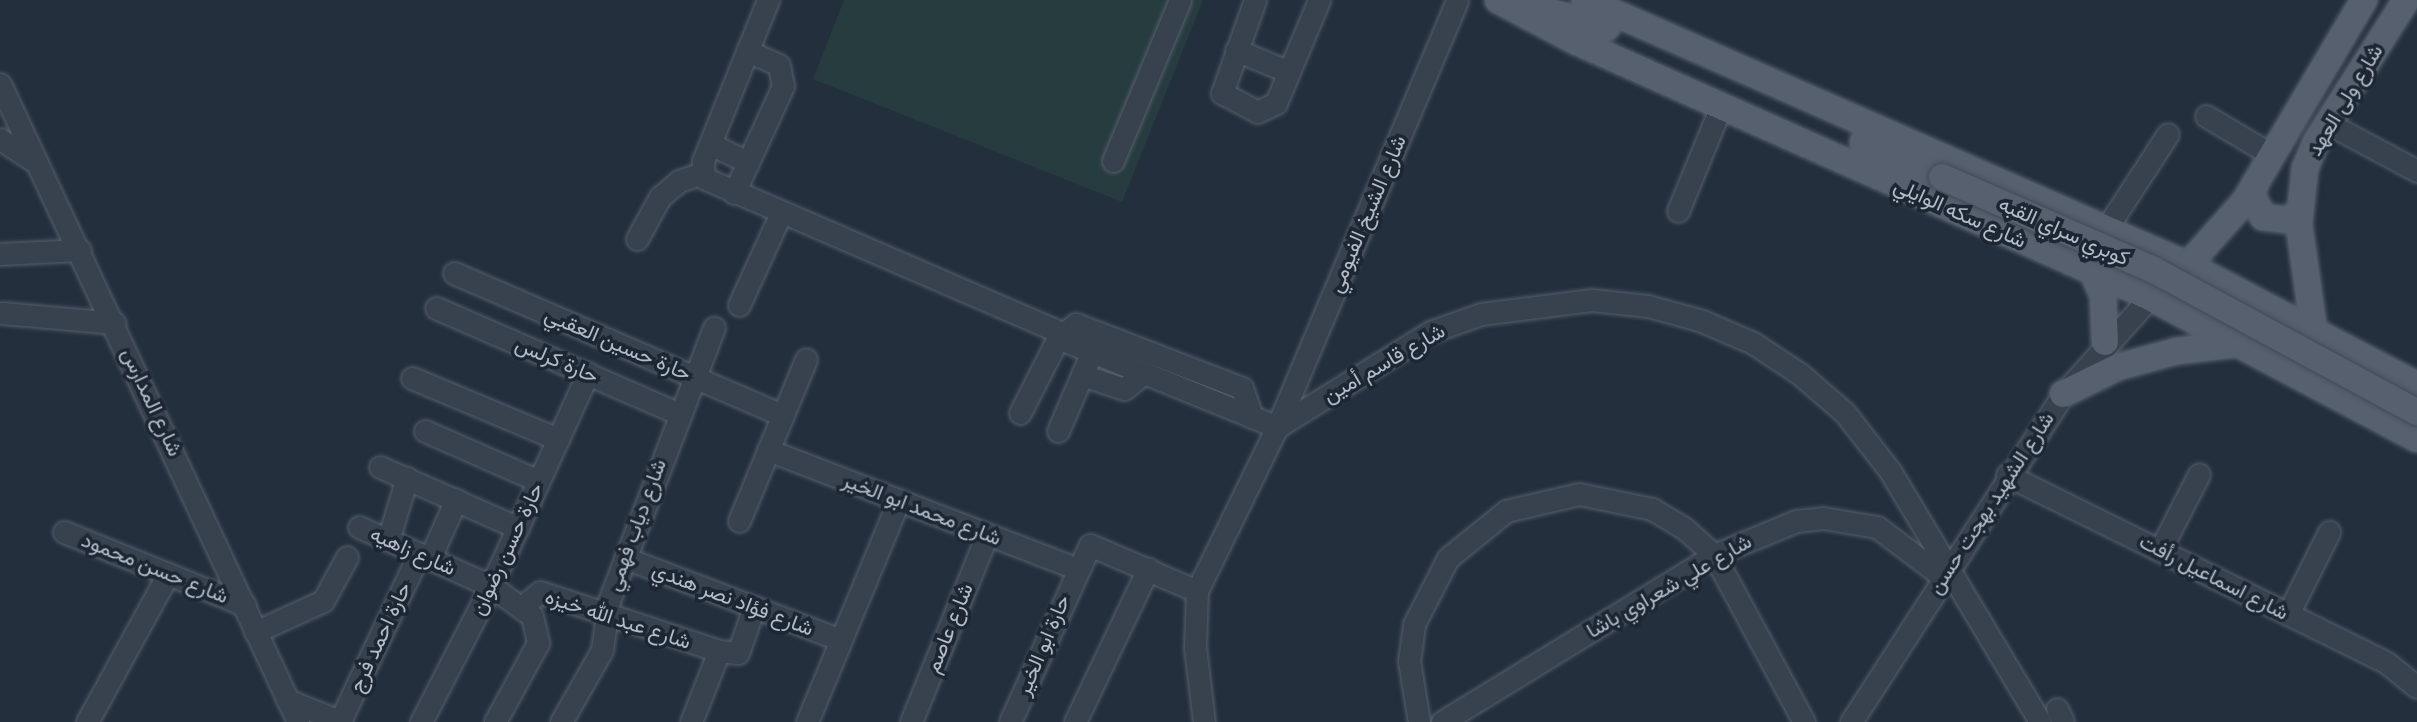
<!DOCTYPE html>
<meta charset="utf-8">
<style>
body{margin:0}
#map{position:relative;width:2417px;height:722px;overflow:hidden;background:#242f3e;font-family:"Fira Sans Condensed",Vazirmatn,sans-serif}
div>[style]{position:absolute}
.green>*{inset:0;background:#263c3f}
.roads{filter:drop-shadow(0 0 2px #565f6c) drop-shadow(0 0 2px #565f6c)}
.minor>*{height:21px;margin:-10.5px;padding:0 10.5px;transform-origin:10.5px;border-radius:10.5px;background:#38414e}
.major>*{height:26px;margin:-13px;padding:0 13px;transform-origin:13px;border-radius:13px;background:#56606e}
.bridges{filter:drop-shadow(0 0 2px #414a57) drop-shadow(0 0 2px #414a57)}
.major-bridge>*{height:26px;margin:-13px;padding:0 13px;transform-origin:13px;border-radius:13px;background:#56606e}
span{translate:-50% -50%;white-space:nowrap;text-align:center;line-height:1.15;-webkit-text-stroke:7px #1d2633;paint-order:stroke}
.street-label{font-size:21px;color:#b4bcc9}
</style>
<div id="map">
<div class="green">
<i style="clip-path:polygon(844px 0,1203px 0,1122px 202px,813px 79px)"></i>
</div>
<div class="roads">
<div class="minor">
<i style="left:768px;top:0;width:174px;rotate:112deg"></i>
<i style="left:703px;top:161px;width:17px;rotate:87deg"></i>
<i style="left:704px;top:178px;width:391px;rotate:23.4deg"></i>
<i style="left:1255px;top:0;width:99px;rotate:109.5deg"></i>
<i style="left:1222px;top:93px;width:40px;rotate:28deg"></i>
<i style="left:1257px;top:112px;width:21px;rotate:-25deg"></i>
<i style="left:1276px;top:103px;width:112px;rotate:-67.3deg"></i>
<i style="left:1236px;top:50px;width:57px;rotate:22.5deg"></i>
<i style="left:0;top:84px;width:704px;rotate:64.96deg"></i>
<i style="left:2206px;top:116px;width:77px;rotate:30.6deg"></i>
<i style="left:2329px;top:124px;width:100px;rotate:28.1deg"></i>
<i style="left:0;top:139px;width:44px;rotate:33deg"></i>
<i style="left:710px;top:144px;width:42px;rotate:25.3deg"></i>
<i style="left:1113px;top:161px;width:174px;rotate:-67.4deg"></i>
<i style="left:734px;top:193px;width:118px;rotate:-65.4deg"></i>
<i style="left:783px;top:86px;width:21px;rotate:-101deg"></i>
<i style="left:779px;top:65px;width:35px;rotate:-156deg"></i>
<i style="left:1678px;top:211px;width:113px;rotate:-67.7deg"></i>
<i style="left:2106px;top:229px;width:113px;rotate:-56.9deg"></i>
<i style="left:637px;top:239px;width:48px;rotate:-61.3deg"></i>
<i style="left:660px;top:197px;width:25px;rotate:-40deg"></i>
<i style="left:679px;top:181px;width:24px;rotate:-19deg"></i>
<i style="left:0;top:254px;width:80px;rotate:-2.9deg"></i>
<i style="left:454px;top:273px;width:357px;rotate:23.4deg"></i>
<i style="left:739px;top:305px;width:101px;rotate:-65.5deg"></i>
<i style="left:436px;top:308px;width:264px;rotate:23.5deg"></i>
<i style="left:2px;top:313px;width:113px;rotate:5.1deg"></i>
<i style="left:1058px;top:338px;width:236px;rotate:22.1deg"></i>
<i style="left:1277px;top:427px;width:463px;rotate:-67.1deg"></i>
<i style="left:1082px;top:375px;width:44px;rotate:18.4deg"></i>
<i style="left:1124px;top:389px;width:26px;rotate:-39deg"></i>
<i style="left:412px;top:378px;width:158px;rotate:22.7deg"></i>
<i style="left:1020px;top:413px;width:84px;rotate:-63.1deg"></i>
<i style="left:1058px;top:338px;width:23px;rotate:-38deg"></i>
<i style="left:1076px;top:324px;width:178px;rotate:21.1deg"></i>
<i style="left:1242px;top:388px;width:31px;rotate:71deg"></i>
<i style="left:425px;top:431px;width:124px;rotate:23.7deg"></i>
<i style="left:1058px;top:431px;width:86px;rotate:-66.7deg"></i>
<i style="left:768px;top:450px;width:330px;rotate:21deg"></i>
<i style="left:380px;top:467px;width:151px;rotate:23.8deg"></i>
<i style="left:2007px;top:475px;width:424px;rotate:26.3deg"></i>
<i style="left:2387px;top:663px;width:38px;rotate:39deg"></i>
<i style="left:739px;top:521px;width:175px;rotate:-67.5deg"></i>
<i style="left:359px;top:527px;width:145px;rotate:24.1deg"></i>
<i style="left:491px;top:586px;width:51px;rotate:36.2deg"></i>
<i style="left:532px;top:616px;width:28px;rotate:77deg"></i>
<i style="left:538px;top:643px;width:90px;rotate:118.6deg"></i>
<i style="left:64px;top:532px;width:195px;rotate:22deg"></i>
<i style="left:388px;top:540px;width:65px;rotate:-73deg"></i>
<i style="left:2160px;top:550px;width:85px;rotate:-62.8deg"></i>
<i style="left:430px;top:558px;width:64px;rotate:-65.9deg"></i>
<i style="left:625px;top:558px;width:231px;rotate:20.8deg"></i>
<i style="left:522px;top:607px;width:23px;rotate:-40deg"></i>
<i style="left:540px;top:592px;width:188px;rotate:18.2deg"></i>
<i style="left:2288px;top:614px;width:92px;rotate:-63.4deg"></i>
<i style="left:255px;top:632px;width:75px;rotate:-24.5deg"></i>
<i style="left:323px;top:601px;width:50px;rotate:-61.4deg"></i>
<i style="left:287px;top:700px;width:59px;rotate:21.8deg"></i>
<i style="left:2057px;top:709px;width:14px;rotate:65deg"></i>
<i style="left:340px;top:721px;width:185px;rotate:-64.7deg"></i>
<i style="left:87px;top:722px;width:169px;rotate:-61.3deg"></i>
<i style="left:421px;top:722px;width:153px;rotate:-62.8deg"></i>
<i style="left:491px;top:586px;width:234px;rotate:-65.5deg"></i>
<i style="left:561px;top:722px;width:83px;rotate:-60.3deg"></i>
<i style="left:602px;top:650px;width:49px;rotate:-81.9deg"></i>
<i style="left:609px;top:601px;width:293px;rotate:-69deg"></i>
<i style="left:691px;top:722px;width:76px;rotate:-68.5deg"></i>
<i style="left:719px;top:651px;width:19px;rotate:6deg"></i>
<i style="left:738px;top:653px;width:49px;rotate:-70.8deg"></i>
<i style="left:807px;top:722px;width:240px;rotate:-67.5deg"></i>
<i style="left:911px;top:722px;width:202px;rotate:-67.9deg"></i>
<i style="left:1010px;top:722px;width:194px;rotate:-65.7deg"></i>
<i style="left:1090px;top:545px;width:116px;rotate:23.3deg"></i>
<i style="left:1075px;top:722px;width:170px;rotate:-64.5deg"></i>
<i style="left:1204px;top:722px;width:75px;rotate:-96.9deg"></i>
<i style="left:1195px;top:648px;width:57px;rotate:-88deg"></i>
<i style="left:1197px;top:591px;width:182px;rotate:-64deg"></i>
<i style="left:1277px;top:427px;width:180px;rotate:-31.8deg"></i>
<i style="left:1430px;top:332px;width:54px;rotate:-19.4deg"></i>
<i style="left:1481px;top:314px;width:112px;rotate:-7.2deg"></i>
<i style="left:1592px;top:300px;width:56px;rotate:6.1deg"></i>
<i style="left:1648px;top:306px;width:56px;rotate:15.5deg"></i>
<i style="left:1702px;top:321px;width:56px;rotate:23.3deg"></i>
<i style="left:1753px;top:343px;width:56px;rotate:33.4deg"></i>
<i style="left:1800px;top:374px;width:60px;rotate:40.9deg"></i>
<i style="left:1845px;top:413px;width:73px;rotate:52.2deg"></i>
<i style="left:1890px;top:471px;width:292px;rotate:59.1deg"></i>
<i style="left:1419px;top:722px;width:62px;rotate:-99.3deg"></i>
<i style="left:1409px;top:661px;width:37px;rotate:-82deg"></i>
<i style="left:1414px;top:624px;width:74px;rotate:-62.7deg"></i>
<i style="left:1448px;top:558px;width:75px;rotate:-39deg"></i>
<i style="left:1506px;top:511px;width:75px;rotate:-13.1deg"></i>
<i style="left:1579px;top:494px;width:75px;rotate:11.6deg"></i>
<i style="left:1652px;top:509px;width:37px;rotate:31deg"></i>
<i style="left:1684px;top:528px;width:40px;rotate:42deg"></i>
<i style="left:1714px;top:555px;width:190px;rotate:61.7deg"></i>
<i style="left:1442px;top:722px;width:319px;rotate:-31.5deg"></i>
<i style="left:1714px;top:555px;width:89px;rotate:-22.5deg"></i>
<i style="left:1796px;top:521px;width:27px;rotate:-6deg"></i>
<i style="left:1823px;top:518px;width:55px;rotate:9.5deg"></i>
<i style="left:1877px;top:527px;width:81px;rotate:37deg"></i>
<i style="left:1851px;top:722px;width:391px;rotate:-57.1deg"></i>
<i style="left:2063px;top:394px;width:130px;rotate:-48.1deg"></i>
</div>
<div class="major">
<i style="left:1498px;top:0;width:87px;rotate:28deg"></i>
<i style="left:1575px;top:41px;width:629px;rotate:24deg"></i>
<i style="left:2150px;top:297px;width:302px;rotate:28deg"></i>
<i style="left:1585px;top:0;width:661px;rotate:23.73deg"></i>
<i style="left:2190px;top:266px;width:256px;rotate:27.7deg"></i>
<i style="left:1523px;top:5px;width:87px;rotate:14.7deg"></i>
<i style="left:1863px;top:142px;width:86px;rotate:23.9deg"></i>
<i style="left:2256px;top:182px;width:14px;rotate:107deg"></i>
<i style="left:2252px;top:195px;width:25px;rotate:63deg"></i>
<i style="left:2263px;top:217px;width:25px;rotate:7deg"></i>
<i style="left:2288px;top:220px;width:14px;rotate:-36deg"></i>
<i style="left:2093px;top:273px;width:24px;rotate:66deg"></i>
<i style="left:2103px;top:295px;width:47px;rotate:87.6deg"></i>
<i style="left:2179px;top:275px;width:99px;rotate:-48.3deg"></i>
<i style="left:2245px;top:201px;width:234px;rotate:-59.4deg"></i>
<i style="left:2314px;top:331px;width:108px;rotate:-98deg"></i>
<i style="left:2299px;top:224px;width:56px;rotate:-83.9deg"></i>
<i style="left:2305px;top:168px;width:28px;rotate:-67deg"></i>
<i style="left:2316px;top:142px;width:168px;rotate:-57.6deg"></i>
<i style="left:2063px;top:394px;width:61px;rotate:-26.1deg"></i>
<i style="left:2118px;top:367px;width:61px;rotate:-15.2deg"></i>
<i style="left:2177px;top:351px;width:60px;rotate:-6.7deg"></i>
</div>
</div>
<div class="bridges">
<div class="major-bridge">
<i style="left:1942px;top:177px;width:232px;rotate:23.7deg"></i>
<i style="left:2154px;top:270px;width:299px;rotate:28.4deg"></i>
</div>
</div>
<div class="street-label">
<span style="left:2345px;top:100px;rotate:-59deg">شارع ولى العهد</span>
<span style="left:1960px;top:213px;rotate:24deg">شارع سكه الوايلي</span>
<span style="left:1367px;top:214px;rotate:-67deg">شارع الشيخ الفيومي</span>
<span style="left:2064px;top:231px;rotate:24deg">كوبري سراي القبه</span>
<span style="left:618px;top:344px;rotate:23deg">حارة حسين العقبي</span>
<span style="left:557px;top:360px;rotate:23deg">حارة كرلس</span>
<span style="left:1384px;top:363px;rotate:-30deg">شارع قاسم أمين</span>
<span style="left:152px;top:402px;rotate:65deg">شارع المدارس</span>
<span style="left:1991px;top:503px;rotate:-57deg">شارع الشهيد بهجت حسن</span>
<span style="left:922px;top:509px;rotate:21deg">شارع محمد ابو الخير</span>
<span style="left:636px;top:525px;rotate:-70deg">شارع دياب فهمي</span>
<span style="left:507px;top:549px;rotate:-65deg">حارة حسن رضوان</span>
<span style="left:413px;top:551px;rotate:24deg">شارع زاهيه</span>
<span style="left:155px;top:568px;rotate:22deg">شارع حسن محمود</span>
<span style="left:2214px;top:577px;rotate:27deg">شارع اسماعيل رأفت</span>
<span style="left:1669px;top:586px;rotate:-30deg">شارع علي شعراوي باشا</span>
<span style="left:733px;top:599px;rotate:21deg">شارع فؤاد نصر هندي</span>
<span style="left:618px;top:619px;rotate:18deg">شارع عبد الله خيزه</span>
<span style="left:949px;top:628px;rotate:-68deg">شارع عاصم</span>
<span style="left:380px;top:637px;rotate:-65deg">حارة احمد فرج</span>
<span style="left:1043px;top:645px;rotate:-67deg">حارة ابو الخير</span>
</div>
</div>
